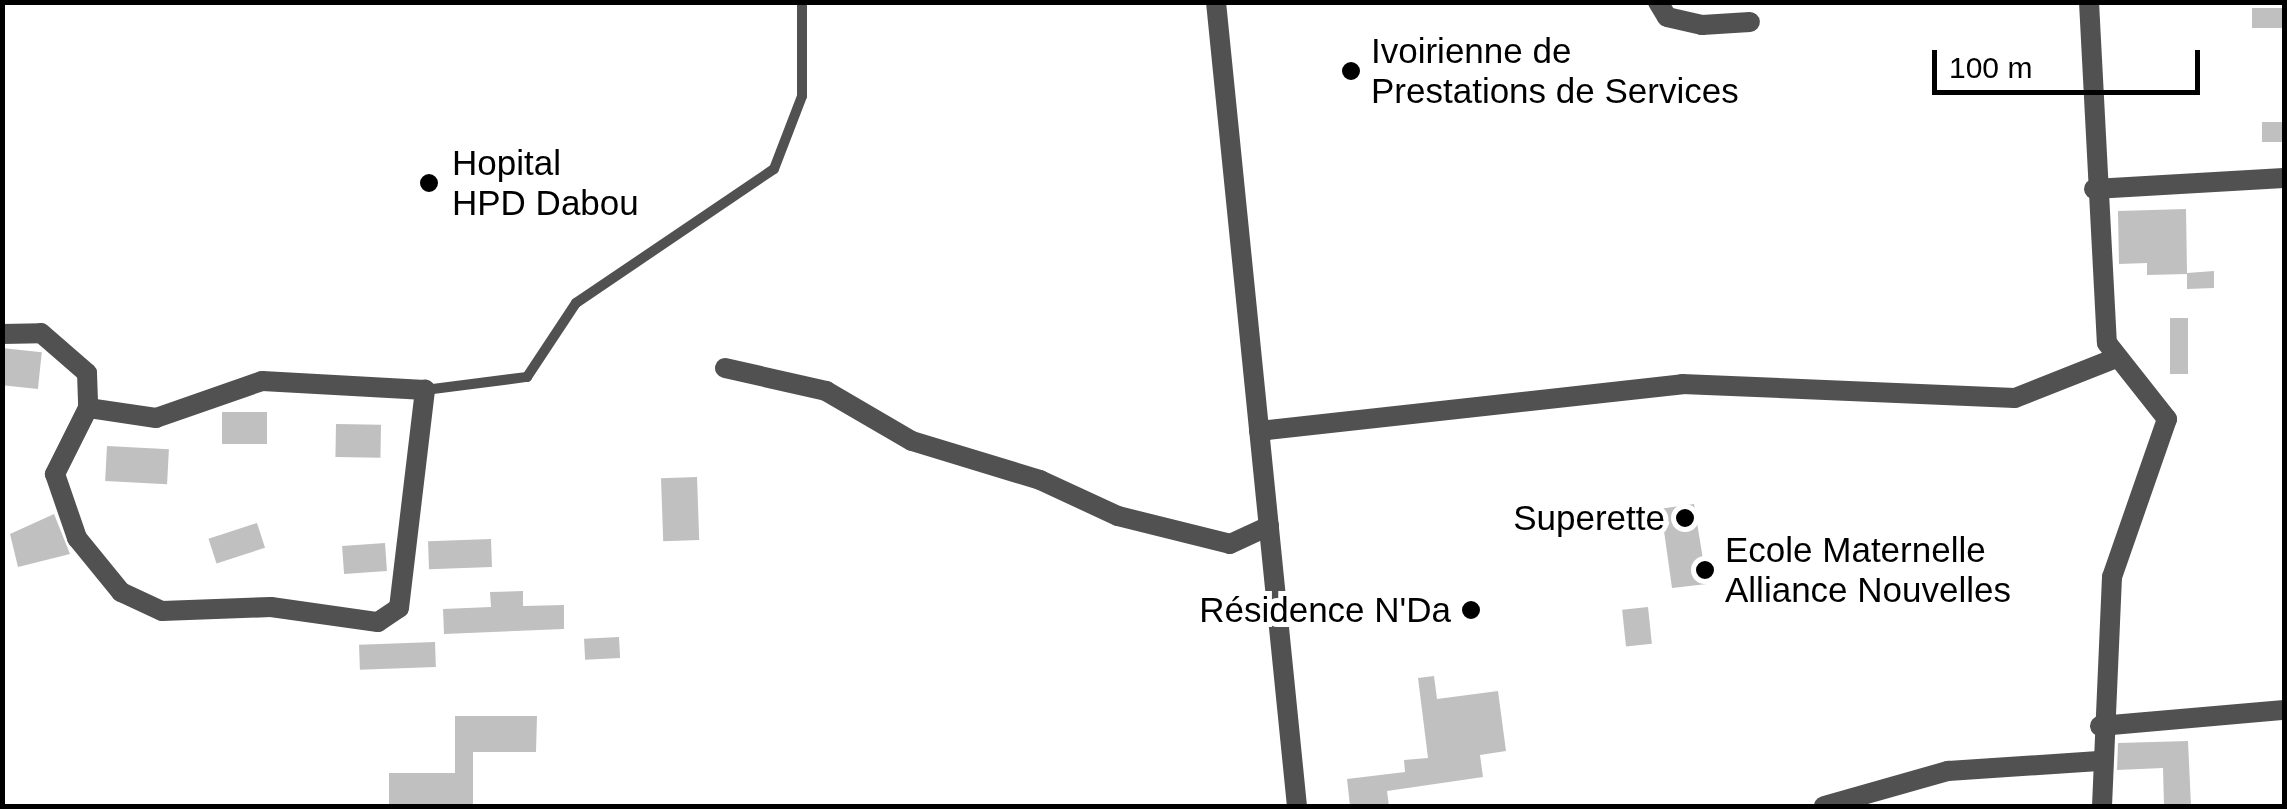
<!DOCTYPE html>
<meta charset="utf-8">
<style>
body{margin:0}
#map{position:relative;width:2287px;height:809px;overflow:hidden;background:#fff;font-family:Helvetica,sans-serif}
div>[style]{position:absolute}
.building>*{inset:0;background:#c0c0c0;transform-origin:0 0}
.service>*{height:10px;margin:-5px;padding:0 5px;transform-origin:5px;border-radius:5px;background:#515151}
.minor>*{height:20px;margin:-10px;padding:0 10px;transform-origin:10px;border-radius:10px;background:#515151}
.dots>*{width:28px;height:28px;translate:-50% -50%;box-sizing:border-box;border:5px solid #fff;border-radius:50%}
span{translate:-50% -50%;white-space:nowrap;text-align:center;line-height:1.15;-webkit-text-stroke:10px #fff;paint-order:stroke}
.poi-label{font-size:35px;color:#000}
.left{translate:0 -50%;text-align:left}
.right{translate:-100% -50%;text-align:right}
.frame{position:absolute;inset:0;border:5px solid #000;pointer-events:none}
.scale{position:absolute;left:1932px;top:50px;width:268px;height:45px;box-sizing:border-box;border:5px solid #000;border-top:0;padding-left:12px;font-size:30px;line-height:35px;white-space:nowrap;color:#000;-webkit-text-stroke:8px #fff;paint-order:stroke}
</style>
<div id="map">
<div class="building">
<i style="left:2284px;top:8px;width:20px;height:32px;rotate:90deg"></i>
<i style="left:2262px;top:122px;width:22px;height:20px"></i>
<i style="clip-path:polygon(2186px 209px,2187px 273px,2214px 271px,2214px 288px,2187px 289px,2187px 274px,2147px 275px,2147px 263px,2119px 264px,2118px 211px)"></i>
<i style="left:2170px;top:318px;width:18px;height:56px"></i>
<i style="left:2px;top:348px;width:40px;height:37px;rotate:6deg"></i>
<i style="left:222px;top:412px;width:45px;height:32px"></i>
<i style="left:336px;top:424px;width:45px;height:33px;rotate:1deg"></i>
<i style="left:107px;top:446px;width:62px;height:35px;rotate:3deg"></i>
<i style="left:697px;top:477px;width:63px;height:36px;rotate:88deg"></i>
<i style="clip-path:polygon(1694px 504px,1707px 584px,1672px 588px,1664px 531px,1655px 533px,1652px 510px)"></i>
<i style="clip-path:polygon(54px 514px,70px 554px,18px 567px,10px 534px)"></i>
<i style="left:257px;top:523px;width:26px;height:51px;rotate:72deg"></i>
<i style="left:491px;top:539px;width:28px;height:63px;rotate:88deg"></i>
<i style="left:385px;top:543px;width:28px;height:43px;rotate:86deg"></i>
<i style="clip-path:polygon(523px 591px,523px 606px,564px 605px,564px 629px,444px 634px,443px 609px,491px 607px,490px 592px)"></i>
<i style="left:1648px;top:607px;width:37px;height:26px;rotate:84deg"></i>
<i style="left:619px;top:637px;width:21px;height:35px;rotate:87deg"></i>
<i style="left:435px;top:642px;width:25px;height:76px;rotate:88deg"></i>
<i style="clip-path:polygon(1434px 676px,1437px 699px,1498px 691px,1506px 751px,1480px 755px,1483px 777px,1387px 791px,1389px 806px,1350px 806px,1347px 779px,1405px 772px,1404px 760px,1428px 758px,1418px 678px)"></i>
<i style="clip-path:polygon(455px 716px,537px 716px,536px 752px,473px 752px,473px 806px,389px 806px,389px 773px,455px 773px)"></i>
<i style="clip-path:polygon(2188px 741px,2191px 806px,2164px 806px,2163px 768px,2117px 770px,2118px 743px)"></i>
</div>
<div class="service">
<i style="left:425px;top:390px;width:103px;rotate:-7.3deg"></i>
<i style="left:527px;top:377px;width:89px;rotate:-56.5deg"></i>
<i style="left:576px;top:303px;width:239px;rotate:-34.1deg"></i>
<i style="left:774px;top:169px;width:78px;rotate:-69deg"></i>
<i style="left:802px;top:96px;width:94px;rotate:-90deg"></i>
</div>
<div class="minor">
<i style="left:1216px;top:2px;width:808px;rotate:84.25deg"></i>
<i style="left:1658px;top:2px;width:17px;rotate:59deg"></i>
<i style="left:1667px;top:17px;width:36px;rotate:13deg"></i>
<i style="left:1702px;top:25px;width:48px;rotate:-3.6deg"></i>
<i style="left:2089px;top:2px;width:341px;rotate:87deg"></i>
<i style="left:2107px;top:343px;width:97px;rotate:51.7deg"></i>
<i style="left:2167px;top:419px;width:167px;rotate:109.2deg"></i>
<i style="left:2112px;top:577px;width:229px;rotate:92.5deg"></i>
<i style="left:2094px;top:189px;width:190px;rotate:-3.3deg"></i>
<i style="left:2px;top:334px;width:39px;rotate:-1deg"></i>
<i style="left:41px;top:333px;width:61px;rotate:41deg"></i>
<i style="left:87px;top:373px;width:35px;rotate:88deg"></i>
<i style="left:88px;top:408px;width:74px;rotate:116.6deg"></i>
<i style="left:55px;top:474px;width:68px;rotate:71deg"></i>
<i style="left:77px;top:538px;width:70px;rotate:50.8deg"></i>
<i style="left:121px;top:592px;width:45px;rotate:24.9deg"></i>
<i style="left:162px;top:611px;width:109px;rotate:-2.1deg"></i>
<i style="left:271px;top:607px;width:108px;rotate:8deg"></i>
<i style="left:378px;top:622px;width:25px;rotate:-34deg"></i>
<i style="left:399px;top:608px;width:220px;rotate:-83.2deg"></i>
<i style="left:425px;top:390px;width:163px;rotate:-176.8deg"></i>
<i style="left:262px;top:381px;width:112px;rotate:160.8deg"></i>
<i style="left:156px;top:418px;width:69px;rotate:-171.6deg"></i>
<i style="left:725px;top:368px;width:104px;rotate:12.8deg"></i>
<i style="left:826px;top:391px;width:99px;rotate:30.2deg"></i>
<i style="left:912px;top:441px;width:134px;rotate:16.9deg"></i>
<i style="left:1040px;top:480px;width:86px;rotate:24.8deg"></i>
<i style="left:1118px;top:516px;width:115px;rotate:14deg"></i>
<i style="left:1230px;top:544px;width:43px;rotate:-24.8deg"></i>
<i style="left:1259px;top:431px;width:426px;rotate:-6.3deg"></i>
<i style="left:1682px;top:384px;width:333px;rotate:2.4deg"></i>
<i style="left:2015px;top:398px;width:109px;rotate:-21.6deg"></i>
<i style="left:2100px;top:726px;width:185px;rotate:-5deg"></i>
<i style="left:1824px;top:806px;width:129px;rotate:-15.8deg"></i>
<i style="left:1948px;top:771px;width:151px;rotate:-3.8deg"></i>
</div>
<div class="dots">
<i style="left:1351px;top:71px;background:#000"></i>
<i style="left:429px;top:183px;background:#000"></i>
<i style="left:1685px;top:518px;background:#000"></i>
<i style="left:1705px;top:570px;background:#000"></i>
<i style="left:1471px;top:610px;background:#000"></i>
</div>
<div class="poi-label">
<span class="left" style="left:1371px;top:71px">Ivoirienne de<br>Prestations de Services</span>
<span class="left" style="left:452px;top:183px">Hopital<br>HPD Dabou</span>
<span class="right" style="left:1665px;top:518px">Superette</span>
<span class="left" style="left:1725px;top:570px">Ecole Maternelle<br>Alliance Nouvelles</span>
<span class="right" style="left:1451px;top:610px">Résidence N'Da</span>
</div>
<div class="frame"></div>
<div class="scale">100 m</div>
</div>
